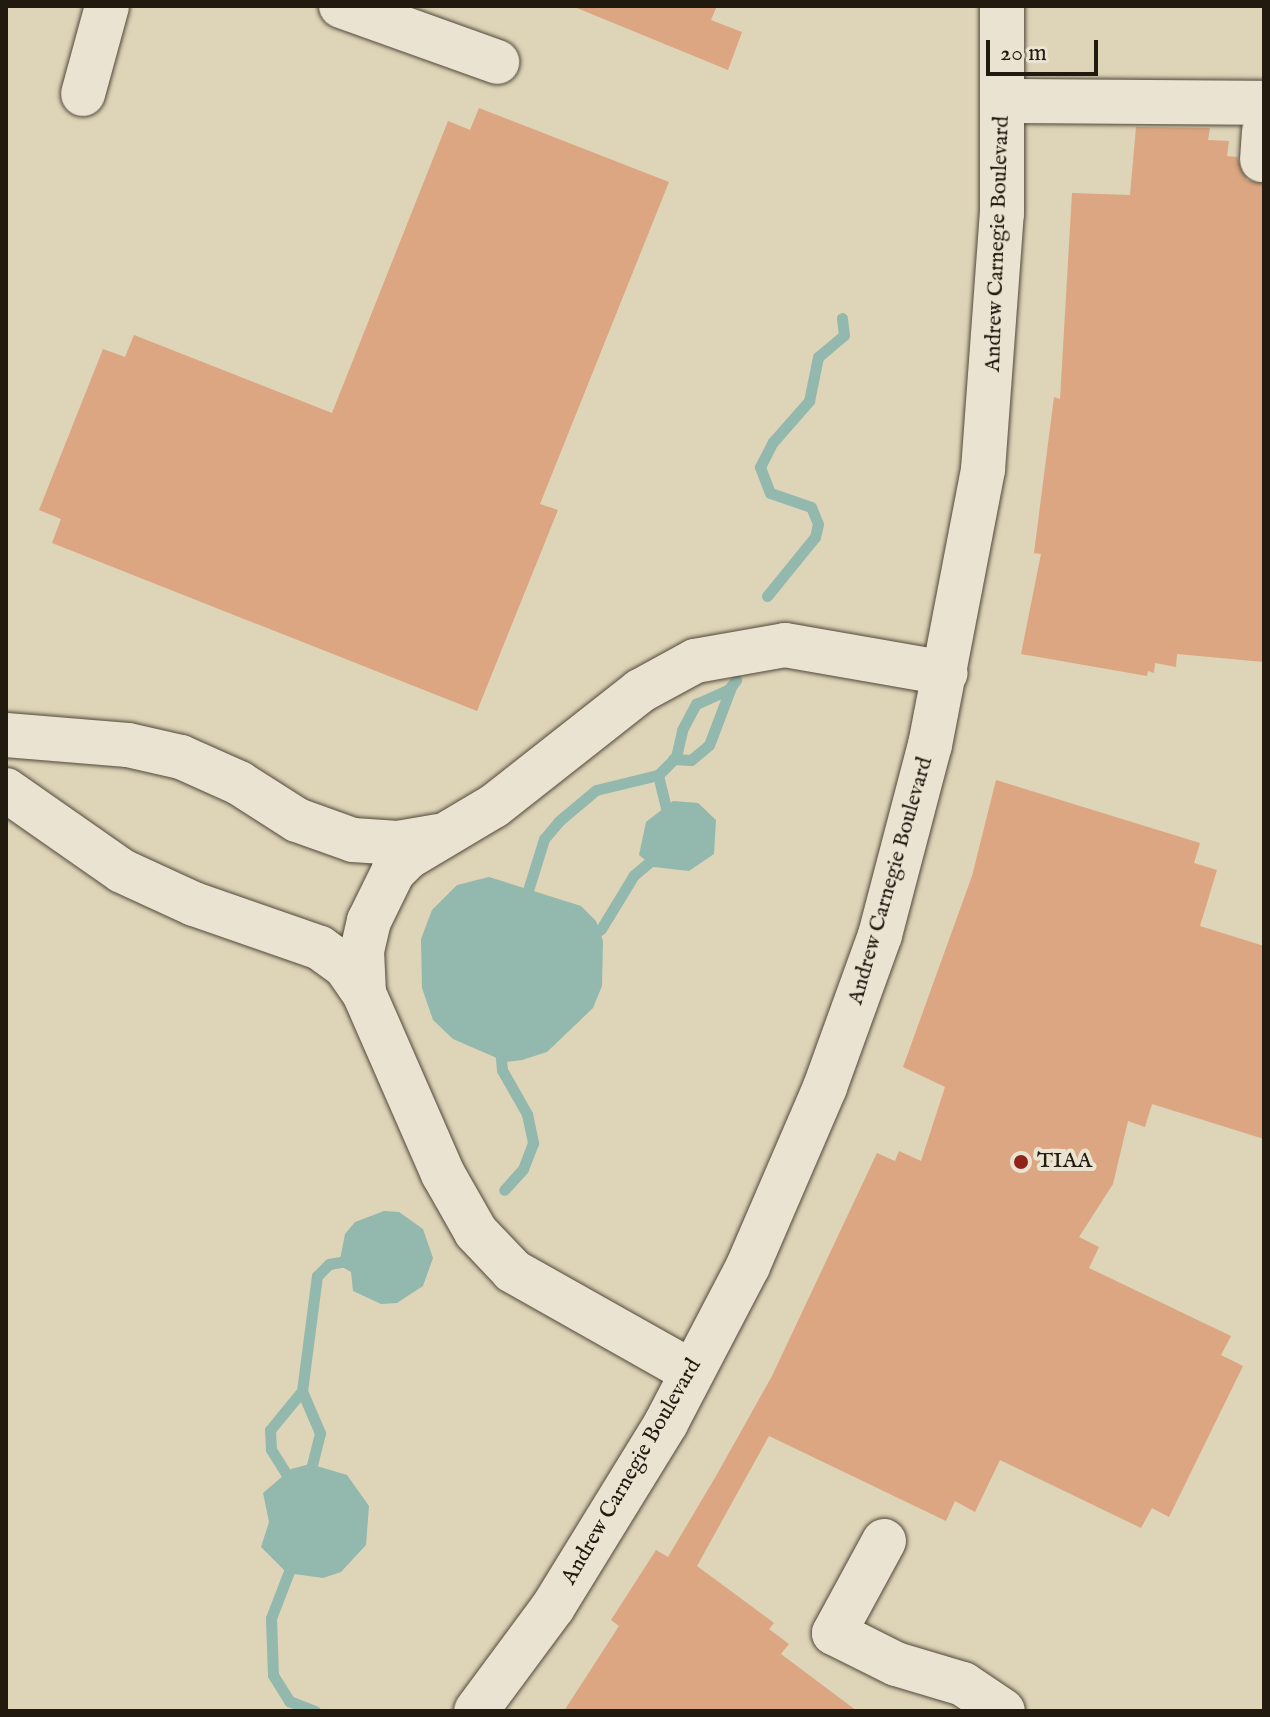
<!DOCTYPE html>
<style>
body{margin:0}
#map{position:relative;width:1270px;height:1717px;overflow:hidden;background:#ded4b8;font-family:"IM FELL English",serif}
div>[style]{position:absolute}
.water>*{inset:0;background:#93b8ae}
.stream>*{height:11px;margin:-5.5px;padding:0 5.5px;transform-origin:5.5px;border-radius:5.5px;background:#93b8ae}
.building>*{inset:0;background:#dba681}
.roads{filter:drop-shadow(0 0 2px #514839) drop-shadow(0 0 2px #514839)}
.minor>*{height:44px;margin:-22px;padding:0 22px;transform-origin:22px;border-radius:22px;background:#eae3d1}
.dots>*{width:22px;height:22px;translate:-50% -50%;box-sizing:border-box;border:4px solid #eae3d1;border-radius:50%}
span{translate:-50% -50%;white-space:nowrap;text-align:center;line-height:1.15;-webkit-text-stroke:8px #eae3d1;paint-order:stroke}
.street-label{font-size:22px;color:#22190f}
.poi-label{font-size:22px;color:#22190f}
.left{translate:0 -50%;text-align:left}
.frame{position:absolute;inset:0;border:8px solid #22190f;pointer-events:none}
.scale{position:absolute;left:986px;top:40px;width:112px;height:36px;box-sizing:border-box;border:4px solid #22190f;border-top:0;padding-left:10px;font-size:24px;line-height:28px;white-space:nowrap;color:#22190f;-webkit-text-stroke:6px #eae3d1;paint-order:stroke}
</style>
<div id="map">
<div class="water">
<i style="clip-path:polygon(673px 801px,698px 803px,716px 820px,714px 854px,689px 871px,654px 867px,639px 855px,646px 822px)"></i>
<i style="clip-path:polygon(489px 877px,581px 906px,596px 921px,603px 941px,602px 986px,593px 1008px,547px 1052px,522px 1060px,506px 1062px,453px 1039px,433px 1020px,422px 988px,421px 939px,432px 910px,457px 885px)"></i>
<i style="clip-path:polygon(384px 1211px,399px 1212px,423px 1229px,433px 1258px,423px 1286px,397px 1303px,381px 1304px,353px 1291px,351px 1272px,339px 1265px,345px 1234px,355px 1222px)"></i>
<i style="clip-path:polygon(310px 1464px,347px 1475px,369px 1506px,366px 1545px,341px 1572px,323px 1578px,287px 1573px,261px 1547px,269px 1522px,263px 1493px,291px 1469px)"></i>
</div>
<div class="stream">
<i style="left:767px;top:596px;width:76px;rotate:-50.9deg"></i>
<i style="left:815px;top:537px;width:13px;rotate:-77deg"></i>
<i style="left:818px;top:524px;width:18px;rotate:-112deg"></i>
<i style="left:811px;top:507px;width:43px;rotate:-161.1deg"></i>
<i style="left:770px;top:493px;width:28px;rotate:-111deg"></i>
<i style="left:760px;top:467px;width:28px;rotate:-63deg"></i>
<i style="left:773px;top:442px;width:55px;rotate:-48.7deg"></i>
<i style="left:809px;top:401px;width:45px;rotate:-78.4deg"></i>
<i style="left:818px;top:357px;width:34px;rotate:-40deg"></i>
<i style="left:844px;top:335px;width:17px;rotate:-97deg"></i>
<i style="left:673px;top:759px;width:18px;rotate:3deg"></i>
<i style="left:691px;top:760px;width:23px;rotate:-40deg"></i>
<i style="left:709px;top:745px;width:62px;rotate:-69.2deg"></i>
<i style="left:658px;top:775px;width:42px;rotate:76.3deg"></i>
<i style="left:525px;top:900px;width:64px;rotate:-72.7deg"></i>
<i style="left:544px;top:839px;width:23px;rotate:-50deg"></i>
<i style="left:559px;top:821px;width:48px;rotate:-40deg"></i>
<i style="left:596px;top:790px;width:64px;rotate:-13.6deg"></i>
<i style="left:658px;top:775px;width:25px;rotate:-45deg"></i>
<i style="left:676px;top:757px;width:28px;rotate:-77deg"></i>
<i style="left:682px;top:730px;width:30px;rotate:-62deg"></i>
<i style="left:696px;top:704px;width:35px;rotate:-24deg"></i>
<i style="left:728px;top:690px;width:13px;rotate:-51deg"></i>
<i style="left:589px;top:938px;width:15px;rotate:-37deg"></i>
<i style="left:601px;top:929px;width:63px;rotate:-58.6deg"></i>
<i style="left:634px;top:875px;width:33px;rotate:-40deg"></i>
<i style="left:500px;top:1047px;width:23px;rotate:85deg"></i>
<i style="left:502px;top:1070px;width:51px;rotate:60.4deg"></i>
<i style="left:527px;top:1114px;width:30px;rotate:78deg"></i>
<i style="left:533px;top:1143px;width:28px;rotate:111deg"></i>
<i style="left:523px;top:1169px;width:28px;rotate:132deg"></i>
<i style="left:302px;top:1391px;width:46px;rotate:66.8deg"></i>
<i style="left:320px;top:1433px;width:45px;rotate:104deg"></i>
<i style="left:292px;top:1483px;width:40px;rotate:-122deg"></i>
<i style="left:271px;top:1449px;width:19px;rotate:-93deg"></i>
<i style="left:270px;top:1430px;width:50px;rotate:-50.6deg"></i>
<i style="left:302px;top:1391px;width:116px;rotate:-82.6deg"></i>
<i style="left:317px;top:1276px;width:17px;rotate:-45deg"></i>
<i style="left:329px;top:1264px;width:23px;rotate:-10deg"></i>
<i style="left:293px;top:1561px;width:61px;rotate:111.1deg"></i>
<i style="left:271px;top:1618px;width:57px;rotate:88deg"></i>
<i style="left:273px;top:1675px;width:31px;rotate:58deg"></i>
<i style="left:289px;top:1701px;width:28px;rotate:21deg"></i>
</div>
<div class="building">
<i style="clip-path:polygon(572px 6px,717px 6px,711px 20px,742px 32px,728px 70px)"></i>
<i style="clip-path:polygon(479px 108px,669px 182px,540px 504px,558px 510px,477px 711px,52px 543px,61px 519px,39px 510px,103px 349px,125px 357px,134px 335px,332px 413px,448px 121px,470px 130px)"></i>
<i style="clip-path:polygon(1136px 127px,1210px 128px,1208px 140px,1229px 141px,1227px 156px,1237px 157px,1247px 180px,1264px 184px,1264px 662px,1177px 654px,1176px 667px,1155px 663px,1154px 673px,1148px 671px,1147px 676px,1021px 654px,1041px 554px,1034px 553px,1054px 397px,1060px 399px,1072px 193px,1130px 195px)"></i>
<i style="clip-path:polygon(996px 780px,1200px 843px,1194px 863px,1217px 870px,1200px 926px,1264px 946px,1264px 1139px,1152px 1104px,1145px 1127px,1128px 1121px,1113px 1184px,1079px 1237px,1099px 1247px,1089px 1268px,1231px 1336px,1221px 1355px,1243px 1366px,1169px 1517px,1152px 1508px,1141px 1528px,1000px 1460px,975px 1512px,955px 1501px,946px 1521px,769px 1436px,697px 1566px,774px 1623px,769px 1629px,789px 1644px,781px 1654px,857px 1711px,564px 1711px,619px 1626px,611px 1620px,656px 1550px,668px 1557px,716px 1476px,772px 1376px,877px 1153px,895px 1161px,899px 1151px,921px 1161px,945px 1087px,903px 1067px,972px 876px)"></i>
</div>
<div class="roads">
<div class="minor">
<i style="left:341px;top:6px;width:166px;rotate:19.7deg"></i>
<i style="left:83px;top:94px;width:91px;rotate:-74.7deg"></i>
<i style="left:1004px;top:101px;width:260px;rotate:0.4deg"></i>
<i style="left:1262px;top:160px;width:29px;rotate:-86deg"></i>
<i style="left:6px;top:735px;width:122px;rotate:4.7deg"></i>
<i style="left:128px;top:745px;width:54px;rotate:12.8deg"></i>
<i style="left:181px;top:757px;width:64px;rotate:24.1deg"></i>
<i style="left:239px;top:783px;width:69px;rotate:32.5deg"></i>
<i style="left:297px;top:820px;width:59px;rotate:19.7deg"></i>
<i style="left:353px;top:840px;width:45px;rotate:3.8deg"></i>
<i style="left:398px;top:843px;width:40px;rotate:-10deg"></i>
<i style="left:6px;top:790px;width:141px;rotate:34.9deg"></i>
<i style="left:122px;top:871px;width:79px;rotate:24.6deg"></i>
<i style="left:194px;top:904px;width:133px;rotate:19.2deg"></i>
<i style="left:320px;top:948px;width:31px;rotate:36deg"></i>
<i style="left:345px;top:966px;width:33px;rotate:55deg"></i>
<i style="left:692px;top:1372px;width:206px;rotate:-150.6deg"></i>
<i style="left:513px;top:1271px;width:54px;rotate:-133.5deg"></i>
<i style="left:476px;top:1232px;width:67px;rotate:-119.6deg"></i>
<i style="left:443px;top:1174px;width:197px;rotate:-113.6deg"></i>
<i style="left:364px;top:993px;width:42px;rotate:-92.7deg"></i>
<i style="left:362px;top:951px;width:31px;rotate:-77deg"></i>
<i style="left:369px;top:921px;width:55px;rotate:-63.9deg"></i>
<i style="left:393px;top:872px;width:21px;rotate:-45deg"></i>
<i style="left:408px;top:857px;width:100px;rotate:-30.7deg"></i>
<i style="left:494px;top:806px;width:186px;rotate:-38.2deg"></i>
<i style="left:640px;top:691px;width:63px;rotate:-28.6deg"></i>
<i style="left:695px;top:661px;width:91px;rotate:-10.1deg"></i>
<i style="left:785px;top:645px;width:163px;rotate:9.9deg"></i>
<i style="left:884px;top:1541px;width:105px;rotate:118.5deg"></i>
<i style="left:834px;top:1633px;width:69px;rotate:26.6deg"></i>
<i style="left:896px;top:1664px;width:70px;rotate:16.6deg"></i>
<i style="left:963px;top:1684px;width:48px;rotate:34deg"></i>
<i style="left:476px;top:1711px;width:129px;rotate:-53.5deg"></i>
<i style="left:553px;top:1607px;width:216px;rotate:-58.4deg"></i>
<i style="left:666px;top:1423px;width:177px;rotate:-62.4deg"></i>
<i style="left:748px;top:1266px;width:195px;rotate:-66.7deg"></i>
<i style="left:825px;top:1087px;width:162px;rotate:-70.1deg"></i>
<i style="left:880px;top:935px;width:196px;rotate:-75.3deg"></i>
<i style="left:930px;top:745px;width:280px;rotate:-79.1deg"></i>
<i style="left:983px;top:470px;width:257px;rotate:-85.8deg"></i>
<i style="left:1002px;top:214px;width:208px;rotate:-90deg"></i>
</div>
</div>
<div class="dots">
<i style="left:1021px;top:1162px;background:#8f2418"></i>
</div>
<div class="street-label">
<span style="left:998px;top:244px;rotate:-88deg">Andrew Carnegie Boulevard</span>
<span style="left:891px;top:881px;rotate:-74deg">Andrew Carnegie Boulevard</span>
<span style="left:632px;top:1472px;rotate:-60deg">Andrew Carnegie Boulevard</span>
</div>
<div class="poi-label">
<span class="left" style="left:1037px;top:1162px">TIAA</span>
</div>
<div class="frame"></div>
<div class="scale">20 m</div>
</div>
